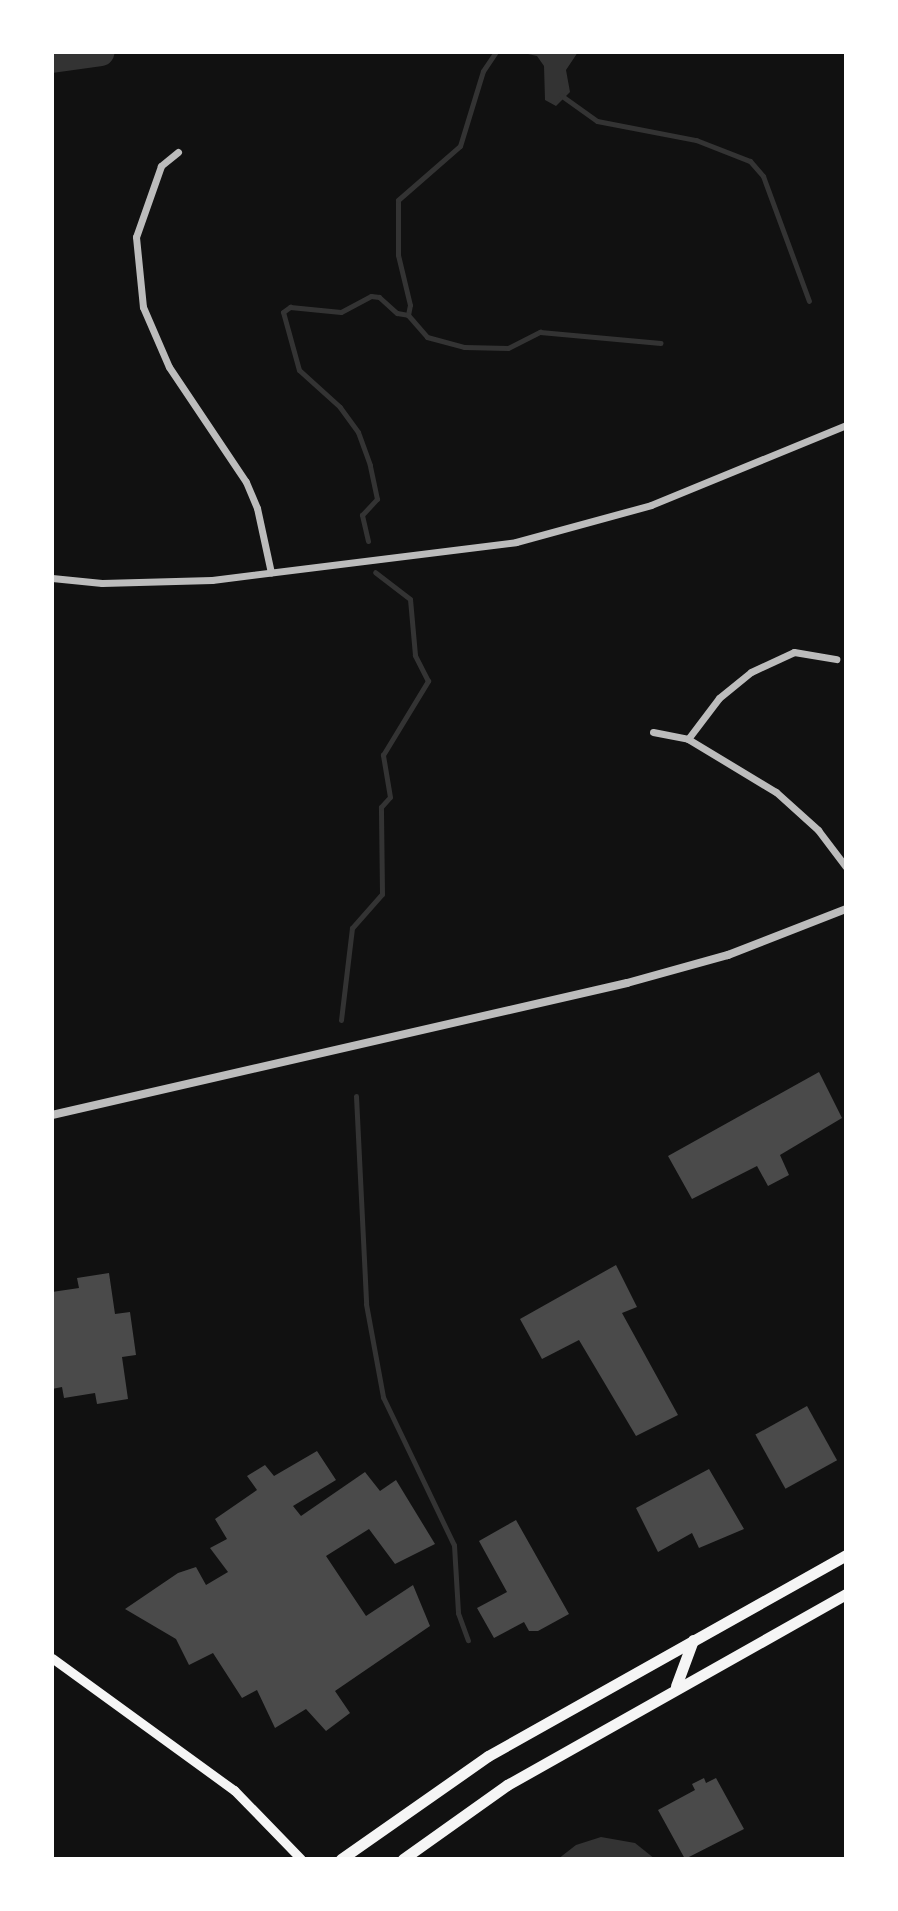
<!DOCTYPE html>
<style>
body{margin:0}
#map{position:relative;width:898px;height:1911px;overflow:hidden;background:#111;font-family:Barlow,sans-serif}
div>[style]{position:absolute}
.water>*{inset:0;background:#333}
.stream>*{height:5px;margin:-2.5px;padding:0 2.5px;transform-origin:2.5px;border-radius:2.5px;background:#333}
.river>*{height:28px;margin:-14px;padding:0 14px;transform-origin:14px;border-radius:14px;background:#333}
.building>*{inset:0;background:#4a4a4a;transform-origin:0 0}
.minor>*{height:7px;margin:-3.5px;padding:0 3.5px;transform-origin:3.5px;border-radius:3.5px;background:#bcbcbc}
.tertiary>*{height:8px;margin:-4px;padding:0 4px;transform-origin:4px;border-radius:4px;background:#bcbcbc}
.secondary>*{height:9px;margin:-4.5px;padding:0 4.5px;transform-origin:4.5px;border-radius:4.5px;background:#f5f5f5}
.primary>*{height:11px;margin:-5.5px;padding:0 5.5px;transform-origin:5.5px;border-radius:5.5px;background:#f5f5f5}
span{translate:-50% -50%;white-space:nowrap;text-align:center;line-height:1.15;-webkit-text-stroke:8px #fff;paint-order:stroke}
.frame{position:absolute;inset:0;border:54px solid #fff;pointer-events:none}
</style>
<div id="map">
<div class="water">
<i style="clip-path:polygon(519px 52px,578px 52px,566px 70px,570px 92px,556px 106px,545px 100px,544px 66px,537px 56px)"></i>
<i style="clip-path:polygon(601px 1837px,635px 1843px,655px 1859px,558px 1859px,576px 1845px)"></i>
</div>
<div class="stream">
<i style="left:562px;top:96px;width:43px;rotate:35.5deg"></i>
<i style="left:597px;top:121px;width:101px;rotate:10.9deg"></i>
<i style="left:696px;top:140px;width:58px;rotate:21.3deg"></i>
<i style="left:750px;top:161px;width:20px;rotate:49deg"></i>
<i style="left:763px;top:176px;width:133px;rotate:69.8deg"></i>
<i style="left:408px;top:315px;width:10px;rotate:-79deg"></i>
<i style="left:410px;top:305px;width:51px;rotate:-103.5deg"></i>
<i style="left:398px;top:255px;width:55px;rotate:-90deg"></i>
<i style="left:398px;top:200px;width:82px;rotate:-41.1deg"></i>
<i style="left:460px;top:146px;width:78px;rotate:-73deg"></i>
<i style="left:483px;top:71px;width:23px;rotate:-56deg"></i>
<i style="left:368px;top:541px;width:27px;rotate:-103deg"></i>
<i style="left:362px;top:515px;width:22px;rotate:-47deg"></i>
<i style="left:377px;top:499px;width:35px;rotate:-102deg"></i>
<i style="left:370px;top:465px;width:35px;rotate:-110deg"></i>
<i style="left:358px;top:432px;width:31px;rotate:-126deg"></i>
<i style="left:340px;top:407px;width:55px;rotate:-137.9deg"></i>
<i style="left:299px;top:370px;width:60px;rotate:-105.4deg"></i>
<i style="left:283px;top:312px;width:9px;rotate:-36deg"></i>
<i style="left:290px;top:307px;width:51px;rotate:5.6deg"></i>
<i style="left:341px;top:312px;width:34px;rotate:-28deg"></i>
<i style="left:371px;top:296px;width:8px;rotate:7deg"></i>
<i style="left:379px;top:297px;width:24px;rotate:42deg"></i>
<i style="left:397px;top:313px;width:11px;rotate:10deg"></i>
<i style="left:408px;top:315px;width:29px;rotate:49deg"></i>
<i style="left:427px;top:337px;width:38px;rotate:15deg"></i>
<i style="left:464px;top:347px;width:44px;rotate:1.3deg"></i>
<i style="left:508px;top:348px;width:36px;rotate:-27deg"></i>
<i style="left:540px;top:332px;width:121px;rotate:5.2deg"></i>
<i style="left:341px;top:1020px;width:93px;rotate:-83.2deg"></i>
<i style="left:352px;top:928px;width:45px;rotate:-48.6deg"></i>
<i style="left:382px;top:894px;width:87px;rotate:-90.7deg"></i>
<i style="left:381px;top:807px;width:13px;rotate:-48deg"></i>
<i style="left:390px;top:797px;width:43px;rotate:-99.5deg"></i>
<i style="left:383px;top:755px;width:87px;rotate:-58.7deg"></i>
<i style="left:428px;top:681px;width:29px;rotate:-117deg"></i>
<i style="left:415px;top:655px;width:56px;rotate:-95.1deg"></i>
<i style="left:410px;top:599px;width:44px;rotate:-142.4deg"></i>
<i style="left:356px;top:1096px;width:208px;rotate:87.2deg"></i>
<i style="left:366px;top:1304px;width:95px;rotate:79.6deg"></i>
<i style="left:383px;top:1397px;width:164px;rotate:64.4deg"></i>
<i style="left:454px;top:1545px;width:68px;rotate:86.6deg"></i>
<i style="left:458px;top:1613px;width:29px;rotate:70deg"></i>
</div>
<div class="river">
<i style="left:52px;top:59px;width:49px;rotate:-8.1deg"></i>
</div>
<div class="building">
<i style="clip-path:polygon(819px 1072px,842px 1118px,780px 1155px,789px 1175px,768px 1186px,757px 1166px,692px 1199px,668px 1156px)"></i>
<i style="clip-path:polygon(616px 1265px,637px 1307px,622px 1313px,678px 1415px,636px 1436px,579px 1340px,542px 1359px,520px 1319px)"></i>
<i style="clip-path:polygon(109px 1273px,115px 1314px,130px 1312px,136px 1355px,122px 1357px,128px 1399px,97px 1404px,95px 1393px,64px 1398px,62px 1387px,52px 1389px,52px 1292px,79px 1288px,77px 1278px)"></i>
<i style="left:807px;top:1406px;width:62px;height:59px;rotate:61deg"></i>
<i style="clip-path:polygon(317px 1451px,336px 1480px,293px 1506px,301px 1516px,365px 1472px,380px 1491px,396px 1480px,435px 1544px,395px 1564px,369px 1529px,326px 1556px,366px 1616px,413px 1585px,430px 1626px,335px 1691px,350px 1713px,326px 1731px,306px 1709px,275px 1728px,257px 1690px,242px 1698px,213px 1653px,189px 1665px,176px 1639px,125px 1609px,178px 1573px,196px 1567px,206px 1585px,228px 1572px,210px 1548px,227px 1539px,215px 1519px,257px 1490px,247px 1476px,265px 1465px,274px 1476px)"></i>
<i style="clip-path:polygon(709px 1469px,744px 1529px,699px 1548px,692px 1533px,658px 1552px,636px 1508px)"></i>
<i style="clip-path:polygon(516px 1520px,569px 1614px,538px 1631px,529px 1631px,524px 1622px,494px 1638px,477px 1608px,507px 1592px,479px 1541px)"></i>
<i style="clip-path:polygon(704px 1778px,706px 1783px,716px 1778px,744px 1829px,685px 1859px,658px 1810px,695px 1790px,692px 1784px)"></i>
</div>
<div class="minor">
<i style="left:178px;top:152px;width:22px;rotate:141deg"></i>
<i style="left:161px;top:166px;width:75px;rotate:109.4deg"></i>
<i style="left:136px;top:237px;width:70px;rotate:84.3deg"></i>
<i style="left:143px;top:307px;width:65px;rotate:66.6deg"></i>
<i style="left:169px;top:367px;width:138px;rotate:56.2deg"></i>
<i style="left:246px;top:482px;width:28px;rotate:67deg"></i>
<i style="left:257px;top:508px;width:66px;rotate:77.8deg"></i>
<i style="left:52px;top:578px;width:50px;rotate:5.7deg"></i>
<i style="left:102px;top:583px;width:110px;rotate:-1.6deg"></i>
<i style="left:212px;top:580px;width:306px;rotate:-7.1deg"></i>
<i style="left:516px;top:542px;width:140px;rotate:-15.3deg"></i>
<i style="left:651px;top:505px;width:211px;rotate:-22.3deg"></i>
<i style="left:653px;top:732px;width:36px;rotate:11deg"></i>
<i style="left:688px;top:739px;width:103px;rotate:31.1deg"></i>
<i style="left:776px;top:792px;width:57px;rotate:42.1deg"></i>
<i style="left:818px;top:830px;width:46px;rotate:52.9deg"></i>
<i style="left:688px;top:739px;width:51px;rotate:-52.9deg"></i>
<i style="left:719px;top:698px;width:41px;rotate:-39.1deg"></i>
<i style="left:751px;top:672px;width:47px;rotate:-24.9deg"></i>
<i style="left:794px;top:652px;width:43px;rotate:9.5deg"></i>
</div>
<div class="tertiary">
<i style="left:52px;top:1115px;width:590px;rotate:-12.93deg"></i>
<i style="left:627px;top:983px;width:105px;rotate:-15.5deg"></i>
<i style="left:728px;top:955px;width:127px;rotate:-21.3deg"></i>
</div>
<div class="secondary">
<i style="left:52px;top:1658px;width:225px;rotate:36deg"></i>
<i style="left:234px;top:1790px;width:96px;rotate:45.8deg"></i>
</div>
<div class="primary">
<i style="left:676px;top:1686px;width:49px;rotate:-69.7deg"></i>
<i style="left:341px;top:1859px;width:179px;rotate:-35deg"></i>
<i style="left:488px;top:1756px;width:411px;rotate:-29.3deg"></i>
<i style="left:403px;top:1859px;width:128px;rotate:-35.4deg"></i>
<i style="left:507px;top:1785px;width:389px;rotate:-29.4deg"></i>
</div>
<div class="frame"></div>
</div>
